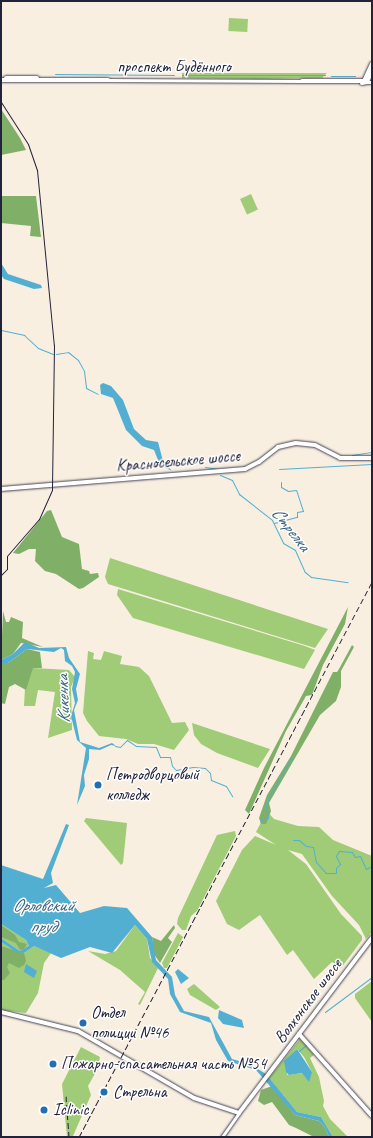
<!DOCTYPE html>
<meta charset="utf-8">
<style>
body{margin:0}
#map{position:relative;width:373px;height:1138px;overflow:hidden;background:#f8efe0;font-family:Caveat,sans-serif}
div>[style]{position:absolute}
.green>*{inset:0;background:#a0cb77;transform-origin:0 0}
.forest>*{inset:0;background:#80af68}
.water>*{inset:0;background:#53afd1}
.stream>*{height:1px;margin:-0.5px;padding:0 0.5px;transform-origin:0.5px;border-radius:0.5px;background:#53afd1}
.roads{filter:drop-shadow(0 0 1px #424154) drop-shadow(0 0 1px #424154)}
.minor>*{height:3px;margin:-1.5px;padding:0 1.5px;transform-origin:1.5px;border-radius:1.5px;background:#fff}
.major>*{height:4px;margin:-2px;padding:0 2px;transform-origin:2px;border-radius:2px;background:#fff}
.tram>*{height:1px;margin:-0.5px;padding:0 0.5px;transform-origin:0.5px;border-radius:0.5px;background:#22223b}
.rail>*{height:1px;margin-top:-0.5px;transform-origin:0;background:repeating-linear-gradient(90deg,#22223b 0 6px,transparent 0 9px)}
.dots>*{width:11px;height:11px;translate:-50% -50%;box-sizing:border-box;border:2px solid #fff;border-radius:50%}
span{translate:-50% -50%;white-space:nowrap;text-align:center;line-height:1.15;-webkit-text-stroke:3px #fff;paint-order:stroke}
.street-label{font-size:17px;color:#22223b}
.poi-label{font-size:17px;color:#22223b}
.left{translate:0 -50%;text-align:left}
.water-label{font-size:18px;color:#38617e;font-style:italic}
.frame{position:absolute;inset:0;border:2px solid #22223b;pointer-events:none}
</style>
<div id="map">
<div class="green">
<i style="left:229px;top:18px;width:19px;height:13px;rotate:3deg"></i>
<i style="clip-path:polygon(182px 73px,327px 73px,322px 78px,259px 79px,182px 78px)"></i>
<i style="left:251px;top:194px;width:17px;height:12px;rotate:66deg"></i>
<i style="clip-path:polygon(110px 558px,328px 629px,315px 648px,108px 584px,105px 577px)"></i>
<i style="clip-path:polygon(118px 589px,305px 646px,315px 650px,304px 669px,133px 618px,117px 595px)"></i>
<i style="clip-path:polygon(88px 651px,94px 653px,93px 659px,101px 660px,104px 651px,122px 656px,120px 664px,139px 667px,149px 676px,172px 723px,185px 722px,189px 730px,174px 750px,154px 744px,138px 744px,126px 739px,99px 736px,87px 721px,83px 713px)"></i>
<i style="clip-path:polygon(33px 668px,69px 670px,75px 677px,71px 687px,72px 730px,48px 738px,55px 692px,38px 690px,35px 706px,24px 706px,26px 670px)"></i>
<i style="clip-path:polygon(192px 723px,270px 749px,258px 768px,217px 753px,201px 744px,194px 735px)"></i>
<i style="clip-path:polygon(267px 811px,274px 819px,298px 826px,319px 827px,333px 840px,372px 856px,372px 932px,366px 939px,359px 925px,332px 896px,302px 854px,288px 850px,306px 864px,341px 914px,362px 936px,362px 940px,341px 968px,332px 962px,314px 979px,293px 950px,287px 955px,260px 915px,239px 930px,227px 924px,216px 901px,242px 850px,255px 836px,276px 845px,256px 832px)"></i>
<i style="clip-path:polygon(86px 818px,127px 823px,123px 863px,121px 865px,84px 821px)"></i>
<i style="clip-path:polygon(235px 831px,236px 836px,197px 911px,191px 916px,186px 930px,182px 930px,177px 924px,178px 918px,217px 835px)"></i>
<i style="clip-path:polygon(1px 924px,26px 940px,29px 946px,25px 950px,20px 951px,1px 938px)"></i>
<i style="clip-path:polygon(135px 925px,147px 939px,150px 958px,158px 968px,140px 1005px,138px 1004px,145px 992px,120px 970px,88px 951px,105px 954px,116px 951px)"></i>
<i style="clip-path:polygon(178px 933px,183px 937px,167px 968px,164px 968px,162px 963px)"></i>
<i style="clip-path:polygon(1px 942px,13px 950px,24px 953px,34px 946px,51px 953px,44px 963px,38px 993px,26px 1013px,1px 1010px)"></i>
<i style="clip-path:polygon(372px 981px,372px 1022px,355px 998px,355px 994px)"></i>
<i style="clip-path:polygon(194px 984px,220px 1007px,216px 1010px,190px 995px,187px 989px)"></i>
<i style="clip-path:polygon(evenodd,300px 1039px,314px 1055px,310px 1058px,319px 1077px,324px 1101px,323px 1106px,330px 1119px,348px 1137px,333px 1137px,321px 1117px,297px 1112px,269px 1078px,300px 1039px,297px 1049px,304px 1057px,312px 1072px,287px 1075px,288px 1058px,297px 1049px)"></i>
<i style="clip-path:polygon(81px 1047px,100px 1057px,97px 1070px,88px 1086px,91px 1095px,73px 1136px,67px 1137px,62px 1084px)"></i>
</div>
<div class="forest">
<i style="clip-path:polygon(1px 109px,20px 138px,26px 150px,1px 155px)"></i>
<i style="clip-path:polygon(1px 196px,36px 196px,41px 237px,30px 236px,31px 226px,1px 223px)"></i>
<i style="clip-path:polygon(51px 510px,62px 537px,79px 544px,82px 569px,89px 571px,90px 574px,98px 573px,99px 577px,83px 588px,79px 589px,56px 574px,45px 571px,35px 561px,36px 549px,29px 549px,19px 554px,13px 553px,47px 511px)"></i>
<i style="clip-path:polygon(348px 607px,345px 624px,323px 665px,312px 695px,306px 696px,286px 731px,249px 814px,245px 810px,264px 768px)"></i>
<i style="clip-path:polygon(3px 611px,6px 622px,9px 622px,11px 617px,23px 622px,22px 638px,43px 647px,21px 643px,13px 654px,1px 660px)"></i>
<i style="clip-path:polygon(352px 645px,354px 647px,341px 671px,341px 687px,336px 701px,320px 715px,269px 803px,271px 811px,266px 824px,261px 824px,259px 818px,267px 795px,291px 756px,333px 672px,337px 672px,339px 669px)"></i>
<i style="clip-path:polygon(27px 649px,40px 652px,42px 668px,33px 668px,26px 690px,15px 684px,9px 687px,5px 704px,1px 703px,1px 663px,8px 663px)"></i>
<i style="clip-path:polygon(1px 925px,15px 935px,19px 942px,27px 944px,24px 949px,20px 950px,16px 943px,1px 937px)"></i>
<i style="clip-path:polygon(174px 925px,175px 928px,168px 938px,172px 942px,160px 963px,154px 954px,152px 937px,161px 941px)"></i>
<i style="clip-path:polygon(1px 946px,24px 953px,26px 961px,24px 965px,19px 968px,9px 963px,7px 967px,10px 973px,4px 980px,1px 980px)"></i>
<i style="clip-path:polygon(272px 1086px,295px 1115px,319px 1121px,324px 1126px,329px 1137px,314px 1137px,296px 1128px,289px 1125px,272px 1102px,264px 1105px,258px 1101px,261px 1090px)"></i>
</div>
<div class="water">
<i style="clip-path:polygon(1px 263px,8px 274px,41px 285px,42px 288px,34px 289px,4px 279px,1px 275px)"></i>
<i style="clip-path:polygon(103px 383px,111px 386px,123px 400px,134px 429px,146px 440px,158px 442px,163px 461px,172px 471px,160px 465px,154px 450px,142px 446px,126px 430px,113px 398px,101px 394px,100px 385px)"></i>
<i style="clip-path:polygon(25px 642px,39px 648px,66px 647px,69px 658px,80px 674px,76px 689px,78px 700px,74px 710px,80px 742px,99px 748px,112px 743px,116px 746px,111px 745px,100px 750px,89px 749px,89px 759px,84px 775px,85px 786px,77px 805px,86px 748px,77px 740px,71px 716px,75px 703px,72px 689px,75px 672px,72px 666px,65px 661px,64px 650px,61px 648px,54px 652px,27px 649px,8px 663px,1px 663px,1px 660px,13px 654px)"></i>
<i style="clip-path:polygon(66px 824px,69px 825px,51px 873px,53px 883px,44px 888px,56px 885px,80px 913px,104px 906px,127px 908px,152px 937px,156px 960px,172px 977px,175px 995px,184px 1011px,209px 1017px,232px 1059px,250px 1064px,266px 1074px,297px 1112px,321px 1117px,333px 1137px,329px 1137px,324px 1126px,319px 1121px,295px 1115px,256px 1070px,228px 1061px,216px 1040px,211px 1023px,180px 1012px,170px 994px,168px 979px,152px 962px,147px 939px,135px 925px,112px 953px,90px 947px,61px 958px,34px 946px,24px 953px,16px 952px,1px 942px,1px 938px,20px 951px,29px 946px,26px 940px,1px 924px,1px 865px,43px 879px)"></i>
<i style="clip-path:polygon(26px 964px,37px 971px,34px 978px,24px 972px)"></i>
<i style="clip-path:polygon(178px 969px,189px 978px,181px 984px,175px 972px)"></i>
<i style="clip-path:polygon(219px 1010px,242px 1020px,244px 1028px,223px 1024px,218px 1018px)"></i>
<i style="clip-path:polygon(297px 1049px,312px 1072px,309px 1082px,302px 1073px,289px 1075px,286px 1072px,284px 1061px)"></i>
</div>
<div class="stream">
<i style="left:55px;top:74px;width:119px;rotate:0.5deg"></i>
<i style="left:182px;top:75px;width:143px"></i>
<i style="left:331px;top:76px;width:24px"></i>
<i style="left:1px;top:330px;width:24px;rotate:12deg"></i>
<i style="left:24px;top:335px;width:19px;rotate:43deg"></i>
<i style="left:38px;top:348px;width:16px;rotate:22deg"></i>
<i style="left:56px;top:354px;width:12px;rotate:-9deg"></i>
<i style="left:68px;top:352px;width:13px;rotate:39deg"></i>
<i style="left:78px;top:360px;width:13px;rotate:61deg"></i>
<i style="left:84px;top:371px;width:17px;rotate:83deg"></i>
<i style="left:86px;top:388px;width:13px;rotate:27deg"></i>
<i style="left:352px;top:455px;width:20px;rotate:-9deg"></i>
<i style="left:205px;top:467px;width:14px;rotate:8deg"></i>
<i style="left:279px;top:469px;width:93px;rotate:-3.1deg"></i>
<i style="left:220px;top:475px;width:13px;rotate:23deg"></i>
<i style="left:232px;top:480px;width:16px;rotate:63deg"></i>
<i style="left:239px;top:494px;width:42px;rotate:38.2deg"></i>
<i style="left:272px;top:520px;width:25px;rotate:64deg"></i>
<i style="left:283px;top:543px;width:14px;rotate:30deg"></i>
<i style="left:295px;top:550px;width:24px;rotate:66deg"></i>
<i style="left:305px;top:572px;width:8px;rotate:40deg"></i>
<i style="left:311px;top:577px;width:37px;rotate:8deg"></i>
<i style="left:274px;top:523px;width:24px;rotate:-15deg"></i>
<i style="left:297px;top:517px;width:5px;rotate:-90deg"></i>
<i style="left:297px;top:512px;width:6px;rotate:-9deg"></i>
<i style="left:303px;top:511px;width:22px;rotate:-108deg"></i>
<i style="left:296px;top:490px;width:8px;rotate:173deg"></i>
<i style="left:288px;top:491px;width:8px;rotate:-150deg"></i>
<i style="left:281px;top:487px;width:5px;rotate:-90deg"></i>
<i style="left:115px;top:746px;width:5px;rotate:11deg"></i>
<i style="left:120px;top:747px;width:10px;rotate:-45deg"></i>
<i style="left:127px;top:740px;width:11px;rotate:34deg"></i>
<i style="left:136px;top:746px;width:20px;rotate:3deg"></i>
<i style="left:156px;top:747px;width:11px;rotate:68deg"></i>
<i style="left:160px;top:757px;width:10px"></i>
<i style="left:170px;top:757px;width:9px;rotate:77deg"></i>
<i style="left:172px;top:766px;width:6px;rotate:45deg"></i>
<i style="left:176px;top:770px;width:17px;rotate:-10deg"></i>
<i style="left:193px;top:767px;width:12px;rotate:5deg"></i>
<i style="left:205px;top:768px;width:7px;rotate:45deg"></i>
<i style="left:210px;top:773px;width:7px;rotate:82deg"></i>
<i style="left:211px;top:780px;width:16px;rotate:22deg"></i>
<i style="left:226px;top:786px;width:12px;rotate:59deg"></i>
<i style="left:260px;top:820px;width:8px;rotate:-14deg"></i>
<i style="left:268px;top:818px;width:12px;rotate:-99deg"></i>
<i style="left:266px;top:806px;width:10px;rotate:-73deg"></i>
<i style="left:269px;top:796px;width:45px;rotate:-59.5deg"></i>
<i style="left:293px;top:840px;width:6px"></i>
<i style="left:299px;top:840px;width:9px;rotate:41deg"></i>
<i style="left:306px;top:846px;width:7px;rotate:8deg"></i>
<i style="left:313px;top:847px;width:15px;rotate:79deg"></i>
<i style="left:316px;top:862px;width:15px;rotate:48deg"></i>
<i style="left:326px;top:873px;width:10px"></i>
<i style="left:336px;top:873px;width:5px;rotate:-90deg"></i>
<i style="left:336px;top:868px;width:6px;rotate:-45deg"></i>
<i style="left:340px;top:864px;width:9px;rotate:-117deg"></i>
<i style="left:336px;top:856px;width:6px;rotate:-59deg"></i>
<i style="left:339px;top:851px;width:13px;rotate:4deg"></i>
<i style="left:352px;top:852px;width:6px;rotate:59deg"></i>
<i style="left:355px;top:857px;width:5px;rotate:-11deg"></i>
<i style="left:360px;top:856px;width:14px;rotate:65deg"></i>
<i style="left:366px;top:869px;width:7px;rotate:-27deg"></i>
<i style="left:372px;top:872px;width:4px;rotate:90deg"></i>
<i style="left:325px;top:1012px;width:59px;rotate:-36.7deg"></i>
<i style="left:299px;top:1051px;width:9px;rotate:-41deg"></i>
</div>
<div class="roads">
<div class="minor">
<i style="left:108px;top:80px;width:194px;rotate:0.3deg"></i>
<i style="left:367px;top:82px;width:5px"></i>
<i style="left:222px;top:1137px;width:29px;rotate:-55deg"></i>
</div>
<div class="major">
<i style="left:6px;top:78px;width:31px"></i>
<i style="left:1px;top:80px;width:107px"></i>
<i style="left:302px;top:81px;width:62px"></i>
<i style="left:364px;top:81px;width:19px;rotate:-65deg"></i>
<i style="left:362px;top:83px;width:5px;rotate:-11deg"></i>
<i style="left:367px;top:82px;width:12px;rotate:-66deg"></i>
<i style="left:1px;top:489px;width:245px;rotate:-4.7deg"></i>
<i style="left:245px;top:469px;width:16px;rotate:-27deg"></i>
<i style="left:259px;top:462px;width:24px;rotate:-38deg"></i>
<i style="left:278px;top:447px;width:18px;rotate:-13deg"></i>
<i style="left:296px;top:443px;width:19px;rotate:6deg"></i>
<i style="left:315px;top:445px;width:28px;rotate:27deg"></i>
<i style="left:340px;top:458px;width:32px"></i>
<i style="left:1px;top:1012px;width:79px;rotate:13.9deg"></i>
<i style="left:78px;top:1031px;width:134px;rotate:30deg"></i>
<i style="left:194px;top:1098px;width:47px;rotate:18.4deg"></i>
<i style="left:239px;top:1113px;width:220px;rotate:-52.8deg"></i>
<i style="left:299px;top:1034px;width:110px;rotate:48.3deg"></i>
</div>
</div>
<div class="tram">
<i style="left:1px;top:102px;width:50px;rotate:57.3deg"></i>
<i style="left:28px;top:144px;width:28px;rotate:71deg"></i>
<i style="left:37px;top:170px;width:176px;rotate:84.5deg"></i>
<i style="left:54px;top:345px;width:145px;rotate:90.8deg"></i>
<i style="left:52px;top:490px;width:32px;rotate:114deg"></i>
<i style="left:39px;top:519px;width:49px;rotate:130.9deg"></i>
<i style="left:7px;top:556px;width:13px;rotate:90deg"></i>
<i style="left:7px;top:569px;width:8px;rotate:135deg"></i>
</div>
<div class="rail">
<i style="left:66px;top:1096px;width:41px;rotate:85.8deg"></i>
<i style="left:79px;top:1137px;width:628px;rotate:-62.17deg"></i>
</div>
<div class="dots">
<i style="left:98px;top:785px;background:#1f6fb2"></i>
<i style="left:83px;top:1023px;background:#1f6fb2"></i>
<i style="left:53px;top:1064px;background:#1f6fb2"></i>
<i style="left:104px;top:1092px;background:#1f6fb2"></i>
<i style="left:44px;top:1110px;background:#1f6fb2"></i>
</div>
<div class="street-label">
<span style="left:174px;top:67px">проспект Будённого</span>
<span style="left:178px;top:461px;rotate:-5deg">Красносельское шоссе</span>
<span style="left:308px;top:1001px;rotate:-53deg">Волхонское шоссе</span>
</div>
<div class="poi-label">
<span class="left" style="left:106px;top:785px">Петродворцовый<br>колледж</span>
<span class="left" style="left:91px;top:1023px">Отдел<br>полиции №46</span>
<span class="left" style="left:61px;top:1064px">Пожарно-спасательная часть №54</span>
<span class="left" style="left:113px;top:1092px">Стрельна</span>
<span class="left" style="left:53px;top:1110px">Iclinic</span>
</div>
<div class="water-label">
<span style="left:291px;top:529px;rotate:52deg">Стрелка</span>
<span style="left:63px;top:699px;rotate:-92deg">Кикенка</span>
<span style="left:43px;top:916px">Орловский<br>пруд</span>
</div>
<div class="frame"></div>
</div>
